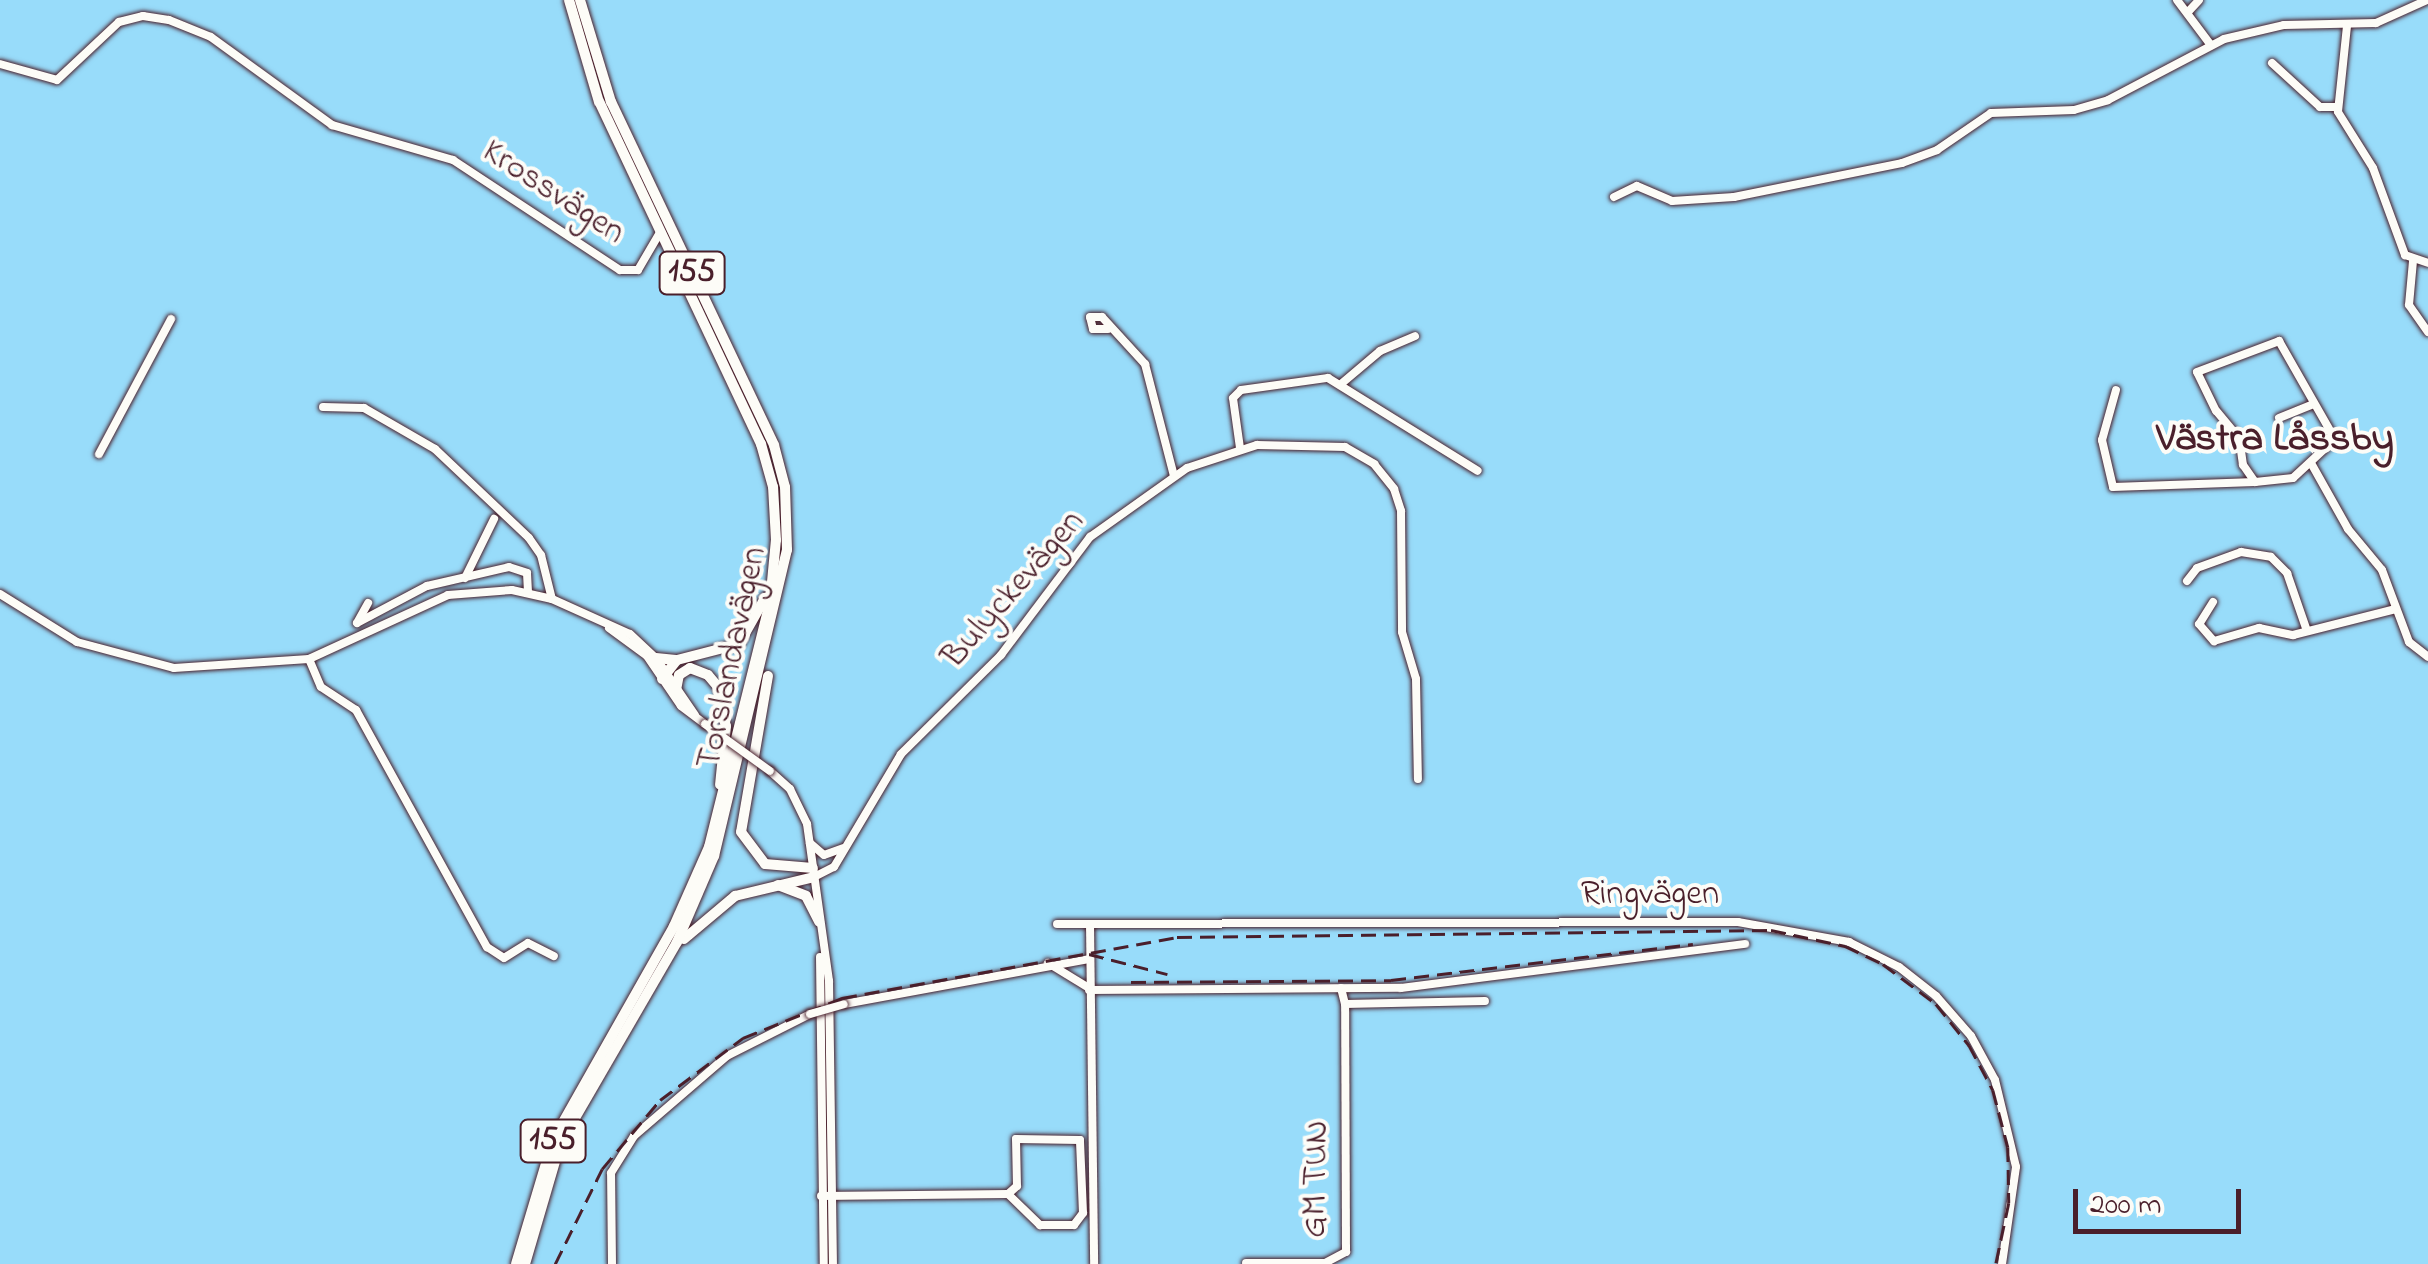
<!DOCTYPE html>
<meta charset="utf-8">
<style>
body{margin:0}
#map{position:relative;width:2428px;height:1264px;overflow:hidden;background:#fdfcf7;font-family:"Indie Flower",sans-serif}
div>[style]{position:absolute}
.water>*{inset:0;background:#98dcfa;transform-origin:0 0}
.roads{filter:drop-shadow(0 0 2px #4a1f2b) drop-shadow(0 0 2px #4a1f2b)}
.minor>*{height:8px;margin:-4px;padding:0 4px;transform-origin:4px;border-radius:4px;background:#fdfcf7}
.major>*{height:10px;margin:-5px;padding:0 5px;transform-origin:5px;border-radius:5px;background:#fdfcf7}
.rail>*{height:2.5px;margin-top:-1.25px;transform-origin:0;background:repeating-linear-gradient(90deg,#4a1f2b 0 15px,transparent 0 23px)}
.bridges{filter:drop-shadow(0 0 2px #4a1f2b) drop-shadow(0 0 2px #4a1f2b)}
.minor-bridge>*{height:8px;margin:-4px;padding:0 4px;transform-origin:4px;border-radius:4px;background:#fdfcf7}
span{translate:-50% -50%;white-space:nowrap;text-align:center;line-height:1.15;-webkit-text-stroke:8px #fdfcf7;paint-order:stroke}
.shield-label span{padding:2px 8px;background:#fdfcf7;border:2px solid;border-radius:8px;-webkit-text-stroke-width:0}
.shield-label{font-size:32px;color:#4a1f2b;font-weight:700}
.street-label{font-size:35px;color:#4a1f2b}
.quarter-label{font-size:40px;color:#4a1f2b;font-weight:700}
.scale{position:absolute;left:2073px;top:1189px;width:168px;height:45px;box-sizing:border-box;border:5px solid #4a1f2b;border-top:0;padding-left:12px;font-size:30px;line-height:35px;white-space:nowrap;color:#4a1f2b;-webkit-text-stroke:8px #fdfcf7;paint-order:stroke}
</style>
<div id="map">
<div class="water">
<i style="left:0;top:0;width:2428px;height:1264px"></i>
</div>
<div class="roads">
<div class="minor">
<i style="left:2177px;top:0;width:55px;rotate:53.1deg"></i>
<i style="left:2188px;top:12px;width:16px;rotate:-47deg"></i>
<i style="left:2347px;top:26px;width:86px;rotate:96deg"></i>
<i style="left:2338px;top:112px;width:66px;rotate:58deg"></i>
<i style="left:2373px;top:168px;width:93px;rotate:69.8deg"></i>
<i style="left:2405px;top:255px;width:24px;rotate:19deg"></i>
<i style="left:2272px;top:63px;width:65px;rotate:42.5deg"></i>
<i style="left:2320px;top:107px;width:16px"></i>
<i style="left:0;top:64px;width:59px;rotate:15.7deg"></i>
<i style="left:57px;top:80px;width:85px;rotate:-43.1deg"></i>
<i style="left:119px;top:22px;width:25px;rotate:-14deg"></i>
<i style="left:143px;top:16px;width:26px;rotate:9deg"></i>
<i style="left:169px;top:20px;width:45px;rotate:22deg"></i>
<i style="left:211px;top:37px;width:150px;rotate:36deg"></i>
<i style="left:332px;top:125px;width:126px;rotate:16.1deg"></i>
<i style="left:453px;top:160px;width:200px;rotate:33.4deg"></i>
<i style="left:620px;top:270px;width:18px"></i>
<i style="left:638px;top:270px;width:42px;rotate:-59.7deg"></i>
<i style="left:1614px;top:197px;width:25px;rotate:-26deg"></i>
<i style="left:1637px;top:186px;width:38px;rotate:23deg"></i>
<i style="left:1672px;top:201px;width:62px;rotate:-3.7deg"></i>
<i style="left:1734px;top:197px;width:171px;rotate:-11.4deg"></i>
<i style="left:1902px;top:163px;width:37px;rotate:-20deg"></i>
<i style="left:1937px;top:150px;width:65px;rotate:-34.4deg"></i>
<i style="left:1991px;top:113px;width:83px;rotate:-2.1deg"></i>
<i style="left:2074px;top:110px;width:35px;rotate:-16deg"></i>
<i style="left:2108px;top:100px;width:131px;rotate:-27.7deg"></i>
<i style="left:2224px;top:39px;width:62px;rotate:-13.1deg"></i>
<i style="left:2284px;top:25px;width:92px;rotate:-1.2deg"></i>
<i style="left:2376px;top:23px;width:56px;rotate:-24.3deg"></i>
<i style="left:2413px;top:261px;width:44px;rotate:95.2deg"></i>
<i style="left:2409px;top:305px;width:33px;rotate:55deg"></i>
<i style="left:1108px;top:329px;width:15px;rotate:180deg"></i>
<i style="left:1093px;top:329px;width:12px;rotate:-104deg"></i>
<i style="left:1090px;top:317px;width:12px"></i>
<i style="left:1102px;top:317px;width:64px;rotate:47.5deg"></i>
<i style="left:1145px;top:364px;width:116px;rotate:75.5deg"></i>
<i style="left:1341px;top:384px;width:51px;rotate:-40.2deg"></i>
<i style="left:1380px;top:351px;width:38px;rotate:-23deg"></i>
<i style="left:2116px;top:390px;width:52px;rotate:105.6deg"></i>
<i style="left:2102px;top:440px;width:48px;rotate:76.8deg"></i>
<i style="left:2113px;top:487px;width:142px;rotate:-2deg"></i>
<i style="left:2255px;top:482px;width:21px;rotate:-125deg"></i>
<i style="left:2243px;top:465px;width:27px;rotate:-98deg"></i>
<i style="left:2239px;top:438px;width:35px;rotate:-130deg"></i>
<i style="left:2216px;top:411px;width:43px;rotate:-116deg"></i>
<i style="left:2197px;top:372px;width:88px;rotate:-20.7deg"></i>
<i style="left:2279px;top:341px;width:113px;rotate:60.3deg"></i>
<i style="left:2335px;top:439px;width:57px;rotate:137.1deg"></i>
<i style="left:2293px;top:478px;width:38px;rotate:174deg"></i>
<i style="left:323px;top:407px;width:41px;rotate:1.4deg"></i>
<i style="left:364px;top:408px;width:82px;rotate:30deg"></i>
<i style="left:435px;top:449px;width:129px;rotate:43.4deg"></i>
<i style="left:529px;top:538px;width:21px;rotate:55deg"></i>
<i style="left:541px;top:555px;width:45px;rotate:76deg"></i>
<i style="left:2279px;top:418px;width:38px;rotate:-22deg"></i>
<i style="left:1240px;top:448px;width:50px;rotate:-98deg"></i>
<i style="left:1233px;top:398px;width:11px;rotate:-45deg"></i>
<i style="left:1241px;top:390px;width:88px;rotate:-7.9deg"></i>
<i style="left:1328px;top:378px;width:176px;rotate:31.8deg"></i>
<i style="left:99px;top:454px;width:153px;rotate:-61.9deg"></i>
<i style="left:2311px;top:463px;width:76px;rotate:60.7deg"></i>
<i style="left:2348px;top:529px;width:53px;rotate:50.3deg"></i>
<i style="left:2382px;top:570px;width:77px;rotate:69.4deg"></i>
<i style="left:2409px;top:642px;width:24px;rotate:38deg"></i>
<i style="left:465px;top:578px;width:66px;rotate:-63.8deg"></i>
<i style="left:2187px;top:581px;width:16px;rotate:-52deg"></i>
<i style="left:2197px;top:568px;width:47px;rotate:-20deg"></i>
<i style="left:2241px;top:552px;width:30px;rotate:9deg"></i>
<i style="left:2271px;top:557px;width:23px;rotate:45deg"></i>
<i style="left:2287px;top:573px;width:61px;rotate:71deg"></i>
<i style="left:0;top:594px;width:91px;rotate:31.9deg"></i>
<i style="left:77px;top:642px;width:100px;rotate:15deg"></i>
<i style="left:174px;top:668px;width:135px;rotate:-3.8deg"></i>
<i style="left:309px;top:659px;width:153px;rotate:-24.7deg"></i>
<i style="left:448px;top:595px;width:64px;rotate:-4.5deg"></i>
<i style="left:512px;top:590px;width:41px;rotate:12.7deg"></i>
<i style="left:552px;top:599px;width:85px;rotate:24.2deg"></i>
<i style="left:630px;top:634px;width:35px;rotate:43deg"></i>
<i style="left:656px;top:658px;width:69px;rotate:55.6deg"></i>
<i style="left:2213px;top:602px;width:26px;rotate:122deg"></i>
<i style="left:2199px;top:624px;width:23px;rotate:49deg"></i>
<i style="left:2214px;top:641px;width:47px;rotate:-16.1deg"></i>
<i style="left:2259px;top:628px;width:35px;rotate:12deg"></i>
<i style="left:2293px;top:635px;width:106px;rotate:-14.2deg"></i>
<i style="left:357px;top:623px;width:79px;rotate:-27.9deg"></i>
<i style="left:427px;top:586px;width:84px;rotate:-13deg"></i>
<i style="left:509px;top:567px;width:19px;rotate:18deg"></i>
<i style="left:527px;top:573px;width:20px;rotate:87deg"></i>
<i style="left:357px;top:623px;width:23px;rotate:-61deg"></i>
<i style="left:609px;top:628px;width:47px;rotate:36.4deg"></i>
<i style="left:647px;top:656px;width:60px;rotate:55.8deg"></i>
<i style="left:681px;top:706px;width:30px;rotate:37deg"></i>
<i style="left:309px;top:659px;width:30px;rotate:67deg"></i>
<i style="left:321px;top:687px;width:42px;rotate:33.3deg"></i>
<i style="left:356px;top:710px;width:271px;rotate:61.1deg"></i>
<i style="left:487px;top:947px;width:20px;rotate:33deg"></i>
<i style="left:504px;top:958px;width:28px;rotate:-32deg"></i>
<i style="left:528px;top:943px;width:29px;rotate:27deg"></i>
<i style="left:770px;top:771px;width:27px;rotate:42deg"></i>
<i style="left:790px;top:789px;width:39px;rotate:64deg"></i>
<i style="left:807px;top:824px;width:159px;rotate:82deg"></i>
<i style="left:829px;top:981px;width:283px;rotate:89.2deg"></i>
<i style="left:810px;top:843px;width:18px;rotate:41deg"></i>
<i style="left:824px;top:855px;width:20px;rotate:-20deg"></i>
<i style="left:814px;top:877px;width:22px;rotate:-27deg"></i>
<i style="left:834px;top:867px;width:131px;rotate:-59.3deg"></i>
<i style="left:901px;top:754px;width:141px;rotate:-44.7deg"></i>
<i style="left:1001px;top:655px;width:148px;rotate:-53deg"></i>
<i style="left:1090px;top:537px;width:119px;rotate:-35.4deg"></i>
<i style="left:1187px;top:468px;width:74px;rotate:-18.2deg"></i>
<i style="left:1257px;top:445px;width:88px;rotate:1.3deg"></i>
<i style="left:1345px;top:447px;width:34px;rotate:30deg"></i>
<i style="left:1374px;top:464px;width:32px;rotate:51deg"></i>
<i style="left:1394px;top:489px;width:23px;rotate:72deg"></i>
<i style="left:1401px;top:511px;width:121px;rotate:89.5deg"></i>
<i style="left:1402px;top:632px;width:49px;rotate:73.4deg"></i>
<i style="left:1416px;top:679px;width:100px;rotate:88.9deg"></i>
<i style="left:1057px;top:924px;width:681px;rotate:-0.17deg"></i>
<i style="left:1738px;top:922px;width:113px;rotate:10.2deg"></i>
<i style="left:1849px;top:942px;width:56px;rotate:26.6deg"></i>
<i style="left:1899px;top:967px;width:47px;rotate:38.1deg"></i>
<i style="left:1936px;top:996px;width:53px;rotate:48.8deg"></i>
<i style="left:1971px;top:1036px;width:50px;rotate:61.4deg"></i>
<i style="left:1995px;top:1080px;width:89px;rotate:76.4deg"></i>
<i style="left:2016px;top:1167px;width:98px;rotate:98.2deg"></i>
<i style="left:1090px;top:924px;width:340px;rotate:89.3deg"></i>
<i style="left:820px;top:957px;width:307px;rotate:89.3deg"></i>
<i style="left:1048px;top:963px;width:48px;rotate:31.4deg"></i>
<i style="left:1341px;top:988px;width:16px;rotate:76deg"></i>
<i style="left:1345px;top:1004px;width:140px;rotate:-1.2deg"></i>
<i style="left:1089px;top:990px;width:312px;rotate:-0.4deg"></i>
<i style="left:1401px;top:988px;width:347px;rotate:-7.3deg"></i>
<i style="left:844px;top:1004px;width:249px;rotate:-10.4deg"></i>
<i style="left:821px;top:1196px;width:187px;rotate:-0.6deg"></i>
<i style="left:1008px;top:1194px;width:45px;rotate:44.1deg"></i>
<i style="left:1040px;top:1225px;width:34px"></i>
<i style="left:1074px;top:1225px;width:15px;rotate:-53deg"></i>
<i style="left:1083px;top:1213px;width:73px;rotate:-92.4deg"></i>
<i style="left:1080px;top:1140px;width:64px;rotate:-179.1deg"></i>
<i style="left:1016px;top:1139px;width:47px;rotate:88.8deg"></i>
<i style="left:1017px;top:1186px;width:12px;rotate:138deg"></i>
<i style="left:1246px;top:1263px;width:79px"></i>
<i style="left:1325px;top:1263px;width:24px;rotate:-28deg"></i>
<i style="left:1346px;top:1252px;width:248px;rotate:-90.2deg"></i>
<i style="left:612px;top:1264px;width:91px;rotate:-90.6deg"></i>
<i style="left:611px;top:1173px;width:44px;rotate:-58.1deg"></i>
<i style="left:634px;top:1136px;width:123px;rotate:-40.7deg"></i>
<i style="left:727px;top:1056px;width:93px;rotate:-26.8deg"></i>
</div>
<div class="major">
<i style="left:656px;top:658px;width:20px;rotate:6deg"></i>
<i style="left:768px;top:676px;width:158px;rotate:99.8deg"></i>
<i style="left:741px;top:832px;width:40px;rotate:53deg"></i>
<i style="left:765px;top:864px;width:48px;rotate:4.8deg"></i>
<i style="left:662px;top:679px;width:24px;rotate:-52deg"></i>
<i style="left:677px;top:660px;width:64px;rotate:-14.5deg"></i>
<i style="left:739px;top:644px;width:53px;rotate:-60.5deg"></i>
<i style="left:676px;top:690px;width:15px;rotate:-79deg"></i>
<i style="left:679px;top:675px;width:13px;rotate:-32deg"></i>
<i style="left:690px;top:668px;width:19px;rotate:21deg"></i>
<i style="left:708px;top:675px;width:17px;rotate:50deg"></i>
<i style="left:719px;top:688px;width:39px;rotate:80deg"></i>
<i style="left:726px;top:726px;width:59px;rotate:95.8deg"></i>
<i style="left:778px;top:885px;width:30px;rotate:21deg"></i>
<i style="left:806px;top:896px;width:29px;rotate:63deg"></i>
<i style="left:684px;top:939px;width:67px;rotate:-40.1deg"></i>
<i style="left:735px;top:896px;width:81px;rotate:-13.5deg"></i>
<i style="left:516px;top:1264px;width:129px;rotate:-73.4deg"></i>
<i style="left:553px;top:1140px;width:246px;rotate:-60.5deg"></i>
<i style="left:674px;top:926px;width:86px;rotate:-66.1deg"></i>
<i style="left:709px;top:847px;width:252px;rotate:-76deg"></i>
<i style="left:770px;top:603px;width:63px;rotate:-84.6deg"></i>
<i style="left:776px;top:540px;width:53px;rotate:-93.2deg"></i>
<i style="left:773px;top:487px;width:45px;rotate:-105.6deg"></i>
<i style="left:761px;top:444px;width:378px;rotate:-115.3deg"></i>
<i style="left:599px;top:102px;width:106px;rotate:-106.4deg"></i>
<i style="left:525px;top:1264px;width:125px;rotate:-73.7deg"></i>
<i style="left:560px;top:1144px;width:233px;rotate:-59.9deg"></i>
<i style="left:677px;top:942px;width:94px;rotate:-66.7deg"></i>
<i style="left:714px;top:856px;width:315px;rotate:-76.6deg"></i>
<i style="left:787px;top:550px;width:63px;rotate:-91.8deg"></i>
<i style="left:785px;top:487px;width:43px;rotate:-104.7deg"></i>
<i style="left:774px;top:445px;width:380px;rotate:-115.4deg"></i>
<i style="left:611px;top:102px;width:107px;rotate:-106.9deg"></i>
</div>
</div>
<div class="rail">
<i style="left:1089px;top:954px;width:81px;rotate:14.4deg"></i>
<i style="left:1131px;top:982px;width:260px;rotate:-0.4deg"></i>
<i style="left:1391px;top:980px;width:304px;rotate:-6.8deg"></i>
<i style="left:555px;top:1264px;width:106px;rotate:-63.7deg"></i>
<i style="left:602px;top:1169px;width:90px;rotate:-50deg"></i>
<i style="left:660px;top:1100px;width:104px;rotate:-36.8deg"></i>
<i style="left:743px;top:1038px;width:107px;rotate:-22deg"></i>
<i style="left:842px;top:998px;width:341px;rotate:-10.3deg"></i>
<i style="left:1177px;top:937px;width:594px;rotate:-0.68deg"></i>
<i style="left:1771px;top:930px;width:76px;rotate:12.2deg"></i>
<i style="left:1845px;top:946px;width:42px;rotate:25.3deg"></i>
<i style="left:1883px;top:964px;width:66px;rotate:37deg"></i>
<i style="left:1936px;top:1004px;width:53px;rotate:51.2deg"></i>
<i style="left:1969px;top:1045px;width:51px;rotate:61.9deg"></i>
<i style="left:1993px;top:1090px;width:59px;rotate:75.3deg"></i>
<i style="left:2008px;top:1147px;width:56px;rotate:89deg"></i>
<i style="left:2009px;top:1203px;width:62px;rotate:102deg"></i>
</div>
<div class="bridges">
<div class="minor-bridge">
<i style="left:705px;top:724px;width:80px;rotate:35.9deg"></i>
<i style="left:810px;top:1014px;width:35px;rotate:-16deg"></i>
</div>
</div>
<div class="shield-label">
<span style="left:692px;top:273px">155</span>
<span style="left:553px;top:1141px">155</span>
</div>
<div class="street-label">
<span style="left:553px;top:193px;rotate:33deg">Krossvägen</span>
<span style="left:1014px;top:590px;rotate:-49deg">Bulyckevägen</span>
<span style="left:733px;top:658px;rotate:-78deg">Torslandavägen</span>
<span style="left:1650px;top:895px">Ringvägen</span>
<span style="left:1317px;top:1179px;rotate:-89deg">GM TUN</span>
</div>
<div class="quarter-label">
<span style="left:2275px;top:440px">Västra Låssby</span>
</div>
<div class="scale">200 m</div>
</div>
